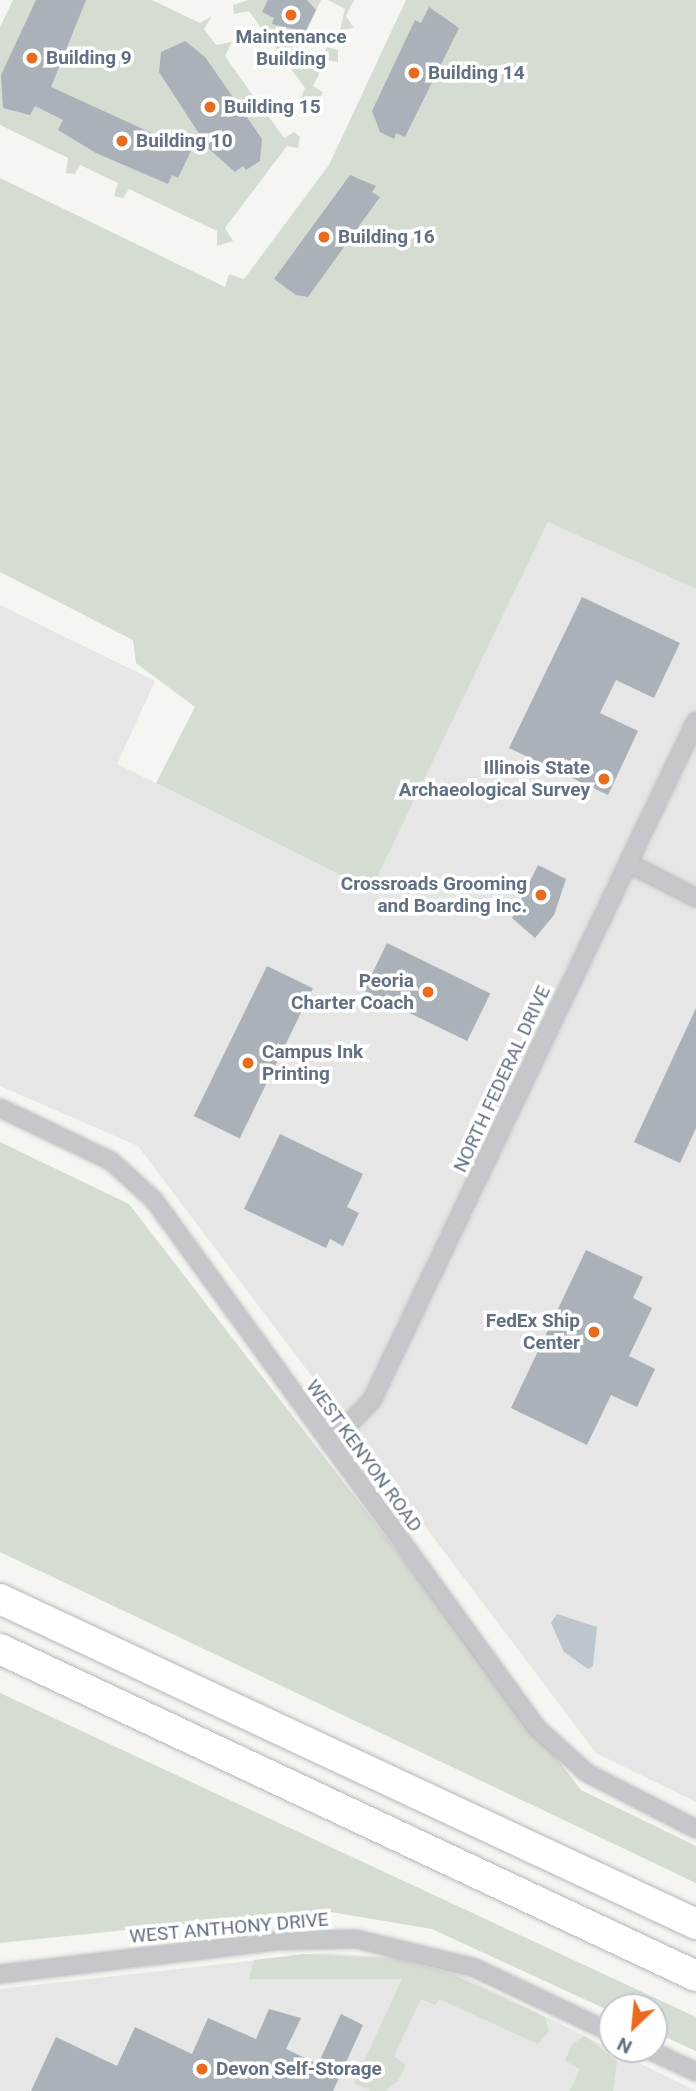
<!DOCTYPE html>
<style>
body{margin:0}
#map{position:relative;width:696px;height:2091px;overflow:hidden;background:#f5f5f1;font-family:Roboto,sans-serif}
div>[style]{position:absolute}
.built>*{inset:0;background:#e5e6e5}
.green>*{inset:0;background:#d5dcd2}
.water>*{inset:0;background:#bdc6cd}
.building>*{inset:0;background:#aab1b8;transform-origin:0 0}
.roads{filter:drop-shadow(0 0 2px #b5b7bb) drop-shadow(0 0 2px #b5b7bb)}
.minor>*{height:16px;margin:-8px;padding:0 8px;transform-origin:8px;border-radius:8px;background:#c5c7cb}
.motorway>*{height:30px;margin:-15px;padding:0 15px;transform-origin:15px;border-radius:15px;background:#fff}
.dots>*{width:19px;height:19px;translate:-50% -50%;box-sizing:border-box;border:4px solid #fff;border-radius:50%}
span{translate:-50% -50%;white-space:nowrap;text-align:center;line-height:1.15;-webkit-text-stroke:7px #fff;paint-order:stroke}
.poi-label{font-size:19px;color:#637083;font-weight:700}
.left{translate:0 -50%;text-align:left}
.right{translate:-100% -50%;text-align:right}
.street-label{font-size:19px;color:#637083}
.north{position:absolute;left:598px;top:1993px;width:70px;height:70px;box-sizing:border-box;background:#fff;border:2px solid #c1c6cd;border-radius:50%;rotate:206deg;font-size:19px;font-weight:700;line-height:28px;text-align:center;color:#637083}
.north::after{content:'';display:block;margin:auto;width:24px;height:32px;background:#e86b1e;clip-path:polygon(50% 0,100% 100%,50% 72%,0 100%)}
</style>
<div id="map">
<div class="built">
<i style="clip-path:polygon(548px 522px,696px 589px,696px 1802px,596px 1753px,138px 1146px,0 1086px,0 605px,155px 681px,117px 764px,371px 890px)"></i>
<i style="clip-path:polygon(321px 1953px,393px 1957px,463px 1976px,696px 2091px,0 2091px,0 1989px)"></i>
</div>
<div class="green">
<i style="clip-path:polygon(13px 0,152px 0,200px 23px,212px 16px,204px 29px,216px 45px,232px 42px,225px 56px,256px 100px,269px 95px,273px 103px,264px 110px,284px 138px,294px 132px,300px 137px,298px 148px,287px 146px,225px 228px,233px 241px,217px 246px,217px 231px,129px 189px,123px 198px,114px 196px,118px 183px,80px 165px,75px 174px,66px 173px,68px 158px,0 125px,0 27px)"></i>
<i style="clip-path:polygon(248px 0,321px 0,297px 52px,320px 63px,327px 47px,338px 50px,338px 62px,326px 60px,313px 86px,323px 92px,319px 101px,299px 102px,305px 88px,249px 11px,234px 14px,233px 5px)"></i>
<i style="clip-path:polygon(328px 0,354px 0,346px 16px,354px 28px,340px 30px,345px 9px)"></i>
<i style="clip-path:polygon(406px 0,696px 0,696px 589px,548px 522px,371px 890px,156px 783px,195px 707px,136px 663px,133px 640px,0 572px,0 178px,225px 287px,229px 274px,244px 279px,329px 165px)"></i>
<i style="clip-path:polygon(0 1142px,129px 1204px,581px 1790px,696px 1846px,696px 1883px,0 1552px)"></i>
<i style="clip-path:polygon(0 1693px,696px 2017px,696px 2051px,654px 2032px,654px 2007px,612px 2007px,612px 2012px,432px 1929px,319px 1910px,0 1943px)"></i>
<i style="clip-path:polygon(305px 1954px,397px 1959px,454px 1975px,545px 2017px,549px 2031px,538px 2044px,439px 1999px,435px 2005px,421px 1999px,394px 2056px,406px 2065px,398px 2081px,385px 2091px,371px 2091px,354px 2083px,402px 1979px,249px 1979px,254px 1960px)"></i>
<i style="clip-path:polygon(585px 2036px,617px 2061px,613px 2091px,570px 2091px,580px 2069px,565px 2061px,572px 2044px)"></i>
</div>
<div class="water">
<i style="clip-path:polygon(557px 1614px,597px 1627px,593px 1666px,588px 1669px,564px 1652px,551px 1623px)"></i>
</div>
<div class="building">
<i style="clip-path:polygon(36px 0,86px 0,51px 87px,191px 151px,178px 178px,172px 175px,168px 184px,96px 153px,58px 130px,63px 120px,35px 106px,30px 115px,3px 108px,1px 75px)"></i>
<i style="clip-path:polygon(268px 0,307px 0,316px 10px,305px 32px,272px 24px,274px 18px,262px 12px)"></i>
<i style="clip-path:polygon(429px 7px,459px 28px,405px 137px,396px 133px,394px 139px,380px 132px,372px 111px,415px 20px,421px 23px)"></i>
<i style="clip-path:polygon(185px 41px,205px 57px,262px 139px,260px 161px,246px 170px,243px 166px,235px 172px,209px 149px,159px 72px,161px 52px)"></i>
<i style="clip-path:polygon(350px 175px,376px 186px,372px 192px,380px 197px,308px 297px,296px 295px,274px 279px)"></i>
<i style="clip-path:polygon(582px 597px,680px 643px,654px 698px,616px 680px,600px 713px,638px 731px,608px 795px,509px 748px)"></i>
<i style="clip-path:polygon(538px 865px,566px 879px,554px 915px,535px 938px,512px 918px)"></i>
<i style="left:387px;top:943px;width:115px;height:53px;rotate:26deg"></i>
<i style="left:267px;top:966px;width:51px;height:167px;rotate:26deg"></i>
<i style="clip-path:polygon(696px 1008px,696px 1128px,680px 1163px,634px 1142px)"></i>
<i style="clip-path:polygon(280px 1134px,363px 1174px,347px 1207px,359px 1213px,343px 1246px,330px 1239px,326px 1248px,244px 1209px)"></i>
<i style="clip-path:polygon(586px 1250px,643px 1277px,633px 1298px,652px 1308px,629px 1356px,655px 1369px,637px 1407px,611px 1395px,587px 1445px,511px 1408px)"></i>
<i style="clip-path:polygon(269px 2009px,301px 2018px,286px 2049px,318px 2064px,341px 2014px,363px 2025px,333px 2091px,31px 2091px,56px 2037px,117px 2066px,135px 2027px,192px 2054px,208px 2018px,256px 2039px)"></i>
</div>
<div class="roads">
<div class="minor">
<i style="left:628px;top:863px;width:76px;rotate:27.2deg"></i>
<i style="left:0;top:1108px;width:123px;rotate:25.5deg"></i>
<i style="left:111px;top:1161px;width:58px;rotate:42.2deg"></i>
<i style="left:154px;top:1200px;width:652px;rotate:54.04deg"></i>
<i style="left:537px;top:1728px;width:67px;rotate:42deg"></i>
<i style="left:587px;top:1773px;width:123px;rotate:27.2deg"></i>
<i style="left:330px;top:1444px;width:61px;rotate:-46.3deg"></i>
<i style="left:372px;top:1400px;width:752px;rotate:-64.49deg"></i>
<i style="left:0;top:1974px;width:278px;rotate:-6.8deg"></i>
<i style="left:276px;top:1941px;width:80px;rotate:-1.4deg"></i>
<i style="left:356px;top:1939px;width:122px;rotate:13.7deg"></i>
<i style="left:475px;top:1968px;width:152px;rotate:25.4deg"></i>
<i style="left:647px;top:2049px;width:54px;rotate:25.1deg"></i>
</div>
<div class="motorway">
<i style="left:0;top:1599px;width:768px;rotate:25.03deg"></i>
<i style="left:0;top:1649px;width:769px;rotate:25.17deg"></i>
</div>
</div>
<div class="dots">
<i style="left:291px;top:15px;background:#e86b1e"></i>
<i style="left:32px;top:58px;background:#e86b1e"></i>
<i style="left:414px;top:73px;background:#e86b1e"></i>
<i style="left:210px;top:107px;background:#e86b1e"></i>
<i style="left:122px;top:141px;background:#e86b1e"></i>
<i style="left:324px;top:237px;background:#e86b1e"></i>
<i style="left:604px;top:779px;background:#e86b1e"></i>
<i style="left:541px;top:895px;background:#e86b1e"></i>
<i style="left:428px;top:992px;background:#e86b1e"></i>
<i style="left:248px;top:1063px;background:#e86b1e"></i>
<i style="left:594px;top:1332px;background:#e86b1e"></i>
<i style="left:202px;top:2069px;background:#e86b1e"></i>
</div>
<div class="poi-label">
<span style="left:291px;top:48px">Maintenance<br>Building</span>
<span class="left" style="left:46px;top:58px">Building 9</span>
<span class="left" style="left:428px;top:73px">Building 14</span>
<span class="left" style="left:224px;top:107px">Building 15</span>
<span class="left" style="left:136px;top:141px">Building 10</span>
<span class="left" style="left:338px;top:237px">Building 16</span>
<span class="right" style="left:590px;top:779px">Illinois State<br>Archaeological Survey</span>
<span class="right" style="left:527px;top:895px">Crossroads Grooming<br>and Boarding Inc.</span>
<span class="right" style="left:414px;top:992px">Peoria<br>Charter Coach</span>
<span class="left" style="left:262px;top:1063px">Campus Ink<br>Printing</span>
<span class="right" style="left:580px;top:1332px">FedEx Ship<br>Center</span>
<span class="left" style="left:216px;top:2069px">Devon Self-Storage</span>
</div>
<div class="street-label">
<span style="left:502px;top:1079px;rotate:-65deg">NORTH FEDERAL DRIVE</span>
<span style="left:364px;top:1456px;rotate:54deg">WEST KENYON ROAD</span>
<span style="left:229px;top:1928px;rotate:-5deg">WEST ANTHONY DRIVE</span>
</div>
<div class="north">N</div>
</div>
